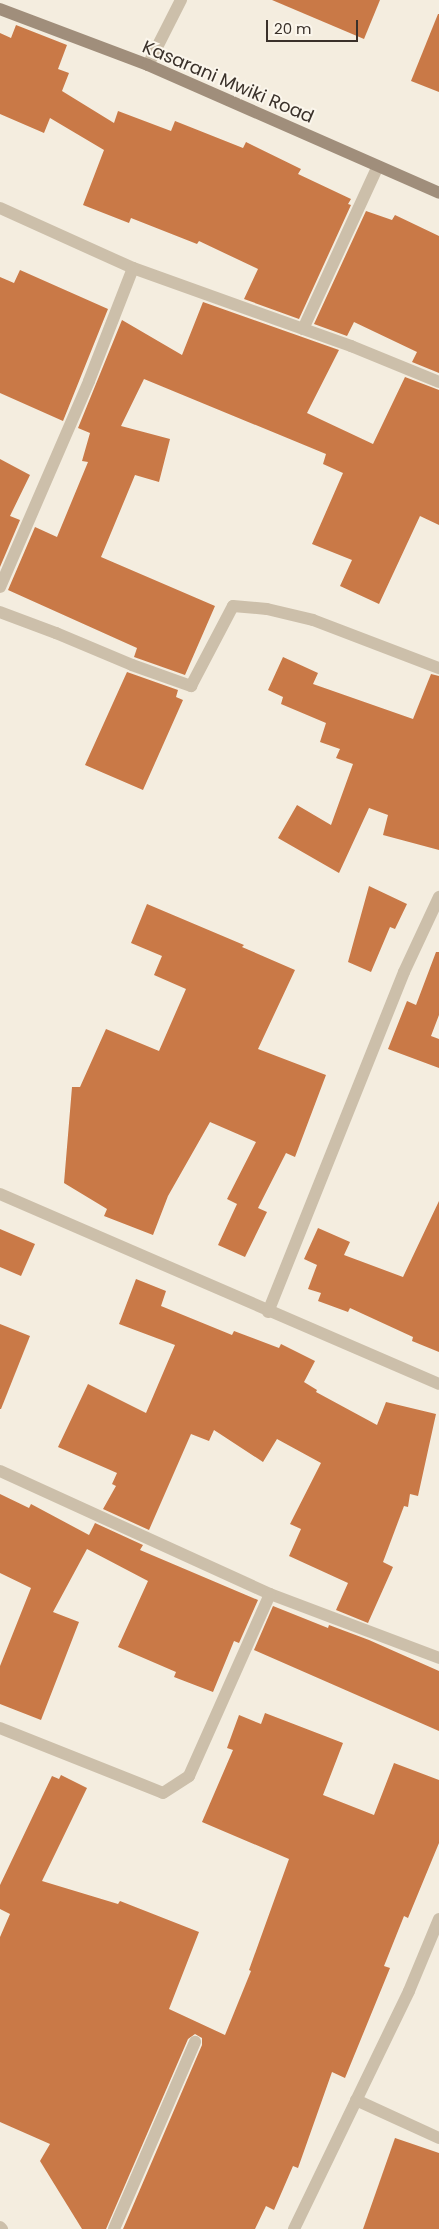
<!DOCTYPE html>
<style>
body{margin:0}
#map{position:relative;width:439px;height:2229px;overflow:hidden;background:#f4eddf;font-family:Poppins,sans-serif}
div>[style]{position:absolute}
.building>*{inset:0;background:#c97947}
.street>*{height:12px;margin:-6px;padding:0 6px;transform-origin:6px;border-radius:6px;background:#ccbfaa}
.secondary>*{height:12px;margin:-6px;padding:0 6px;transform-origin:6px;border-radius:6px;background:#a08e7b}
span{translate:-50% -50%;white-space:nowrap;text-align:center;line-height:1.15;-webkit-text-stroke:4px #fbf6ec;paint-order:stroke}
.street-label{font-size:18px;color:#3a312a}
.scale{position:absolute;left:266px;top:20px;width:92px;height:22px;box-sizing:border-box;border:2px solid #3a312a;border-top:0;padding-left:6px;font-size:15px;line-height:18px;white-space:nowrap;color:#3a312a;-webkit-text-stroke:4px #fbf6ec;paint-order:stroke}
</style>
<div id="map">
<div class="building">
<i style="clip-path:polygon(272px 0,380px 0,364px 39px)"></i>
<i style="clip-path:polygon(438px 14px,439px 14px,439px 92px,411px 81px)"></i>
<i style="clip-path:polygon(16px 25px,67px 45px,58px 69px,69px 73px,62px 91px,114px 123px,118px 111px,171px 131px,175px 121px,243px 148px,246px 142px,301px 169px,298px 174px,351px 199px,348px 204px,351px 205px,299px 319px,244px 299px,258px 269px,199px 241px,197px 244px,131px 218px,129px 223px,83px 205px,104px 150px,50px 118px,44px 133px,0 114px,0 33px,11px 38px)"></i>
<i style="clip-path:polygon(366px 211px,392px 220px,395px 215px,439px 236px,439px 373px,412px 362px,417px 352px,354px 322px,347px 336px,314px 324px)"></i>
<i style="clip-path:polygon(20px 270px,108px 309px,63px 421px,0 393px,0 277px,14px 283px)"></i>
<i style="clip-path:polygon(203px 302px,339px 350px,307px 413px,373px 444px,405px 377px,439px 390px,439px 525px,420px 516px,379px 604px,340px 586px,352px 560px,312px 544px,343px 473px,323px 464px,326px 454px,144px 379px,121px 426px,170px 439px,159px 482px,135px 475px,101px 557px,215px 606px,185px 675px,134px 657px,137px 648px,8px 590px,35px 527px,57px 537px,88px 462px,82px 461px,90px 433px,78px 428px,122px 320px,182px 355px)"></i>
<i style="clip-path:polygon(0 459px,30px 475px,10px 516px,20px 520px,0 567px)"></i>
<i style="clip-path:polygon(283px 657px,318px 673px,313px 684px,413px 719px,431px 674px,439px 676px,439px 850px,383px 835px,388px 815px,369px 808px,339px 873px,278px 838px,297px 805px,331px 825px,353px 764px,336px 758px,340px 749px,320px 742px,326px 723px,281px 704px,283px 697px,268px 690px)"></i>
<i style="clip-path:polygon(127px 672px,178px 690px,176px 697px,183px 700px,143px 790px,85px 765px)"></i>
<i style="clip-path:polygon(369px 886px,407px 904px,395px 929px,390px 927px,371px 972px,348px 962px)"></i>
<i style="clip-path:polygon(147px 904px,244px 945px,242px 947px,295px 970px,258px 1049px,326px 1075px,295px 1157px,286px 1153px,258px 1208px,267px 1212px,245px 1257px,218px 1245px,237px 1204px,227px 1199px,256px 1142px,210px 1122px,168px 1196px,153px 1235px,104px 1216px,107px 1209px,64px 1183px,72px 1087px,80px 1087px,106px 1029px,159px 1051px,186px 989px,154px 975px,162px 956px,131px 943px)"></i>
<i style="clip-path:polygon(436px 952px,439px 952px,439px 1015px,431px 1036px,439px 1039px,439px 1068px,388px 1049px,407px 1001px,416px 1005px)"></i>
<i style="clip-path:polygon(439px 1201px,439px 1352px,412px 1341px,413px 1337px,350px 1308px,348px 1312px,318px 1301px,321px 1293px,308px 1289px,317px 1265px,304px 1259px,318px 1228px,350px 1242px,344px 1255px,403px 1277px)"></i>
<i style="clip-path:polygon(0 1229px,35px 1244px,21px 1276px,0 1267px)"></i>
<i style="clip-path:polygon(136px 1279px,166px 1291px,161px 1306px,232px 1335px,234px 1331px,279px 1348px,281px 1344px,315px 1361px,304px 1382px,317px 1390px,316px 1392px,377px 1425px,386px 1402px,436px 1414px,418px 1496px,410px 1494px,408px 1507px,404px 1506px,383px 1562px,393px 1567px,368px 1623px,336px 1610px,348px 1583px,289px 1556px,301px 1529px,290px 1524px,321px 1463px,277px 1439px,263px 1462px,214px 1430px,209px 1441px,191px 1434px,149px 1530px,103px 1509px,116px 1486px,112px 1484px,117px 1473px,58px 1447px,88px 1384px,146px 1413px,175px 1345px,119px 1324px)"></i>
<i style="clip-path:polygon(0 1324px,30px 1336px,1px 1409px,0 1409px)"></i>
<i style="clip-path:polygon(0 1494px,29px 1508px,31px 1504px,89px 1535px,95px 1523px,143px 1545px,140px 1550px,258px 1600px,239px 1643px,234px 1641px,213px 1692px,174px 1677px,176px 1672px,118px 1647px,148px 1581px,87px 1549px,53px 1612px,79px 1622px,41px 1720px,0 1704px,0 1666px,31px 1588px,0 1573px)"></i>
<i style="clip-path:polygon(273px 1606px,328px 1628px,329px 1625px,369px 1640px,439px 1671px,439px 1731px,254px 1650px)"></i>
<i style="clip-path:polygon(265px 1713px,343px 1743px,323px 1795px,374px 1815px,394px 1763px,439px 1780px,439px 1843px,408px 1918px,404px 1916px,384px 1966px,390px 1968px,345px 2078px,332px 2072px,298px 2168px,293px 2166px,274px 2210px,266px 2206px,255px 2229px,123px 2229px,202px 2045px,202px 2038px,195px 2034px,188px 2039px,106px 2229px,82px 2229px,40px 2161px,50px 2144px,0 2122px,0 1937px,10px 1914px,0 1909px,0 1885px,52px 1776px,59px 1779px,61px 1775px,87px 1788px,42px 1881px,118px 1904px,120px 1901px,199px 1932px,169px 2009px,225px 2035px,251px 1971px,249px 1970px,289px 1859px,202px 1822px,233px 1750px,227px 1748px,239px 1715px,261px 1724px)"></i>
<i style="clip-path:polygon(395px 2138px,439px 2153px,439px 2229px,363px 2229px)"></i>
</div>
<div class="street">
<i style="left:148px;top:65px;width:73px;rotate:-63.1deg"></i>
<i style="left:0;top:208px;width:146px;rotate:24.3deg"></i>
<i style="left:133px;top:268px;width:232px;rotate:19.7deg"></i>
<i style="left:351px;top:346px;width:95px;rotate:22.2deg"></i>
<i style="left:303px;top:329px;width:179px;rotate:-65.3deg"></i>
<i style="left:0;top:587px;width:224px;rotate:-66.6deg"></i>
<i style="left:89px;top:381px;width:121px;rotate:-68.7deg"></i>
<i style="left:0;top:612px;width:60px;rotate:20.6deg"></i>
<i style="left:56px;top:633px;width:82px;rotate:22.8deg"></i>
<i style="left:132px;top:665px;width:63px;rotate:19.6deg"></i>
<i style="left:191px;top:686px;width:90px;rotate:-62.3deg"></i>
<i style="left:233px;top:606px;width:34px;rotate:5deg"></i>
<i style="left:267px;top:609px;width:47px;rotate:13.4deg"></i>
<i style="left:313px;top:620px;width:135px;rotate:20.9deg"></i>
<i style="left:0;top:1194px;width:478px;rotate:23.4deg"></i>
<i style="left:268px;top:1312px;width:366px;rotate:-68.2deg"></i>
<i style="left:404px;top:972px;width:83px;rotate:-65deg"></i>
<i style="left:0;top:1471px;width:297px;rotate:24.5deg"></i>
<i style="left:270px;top:1594px;width:181px;rotate:20.7deg"></i>
<i style="left:0;top:1728px;width:175px;rotate:21.7deg"></i>
<i style="left:163px;top:1793px;width:31px;rotate:-33deg"></i>
<i style="left:189px;top:1776px;width:199px;rotate:-66deg"></i>
<i style="left:356px;top:2100px;width:91px;rotate:24.6deg"></i>
<i style="left:0;top:2227px;width:3px;rotate:45deg"></i>
<i style="left:114px;top:2229px;width:204px;rotate:-66.6deg"></i>
<i style="left:294px;top:2229px;width:264px;rotate:-64.2deg"></i>
<i style="left:409px;top:1991px;width:78px;rotate:-67.4deg"></i>
</div>
<div class="secondary">
<i style="left:0;top:9px;width:158px;rotate:20.7deg"></i>
<i style="left:148px;top:65px;width:318px;rotate:23.7deg"></i>
</div>
<div class="street-label">
<span style="left:228px;top:82px;rotate:23deg">Kasarani Mwiki Road</span>
</div>
<div class="scale">20 m</div>
</div>
